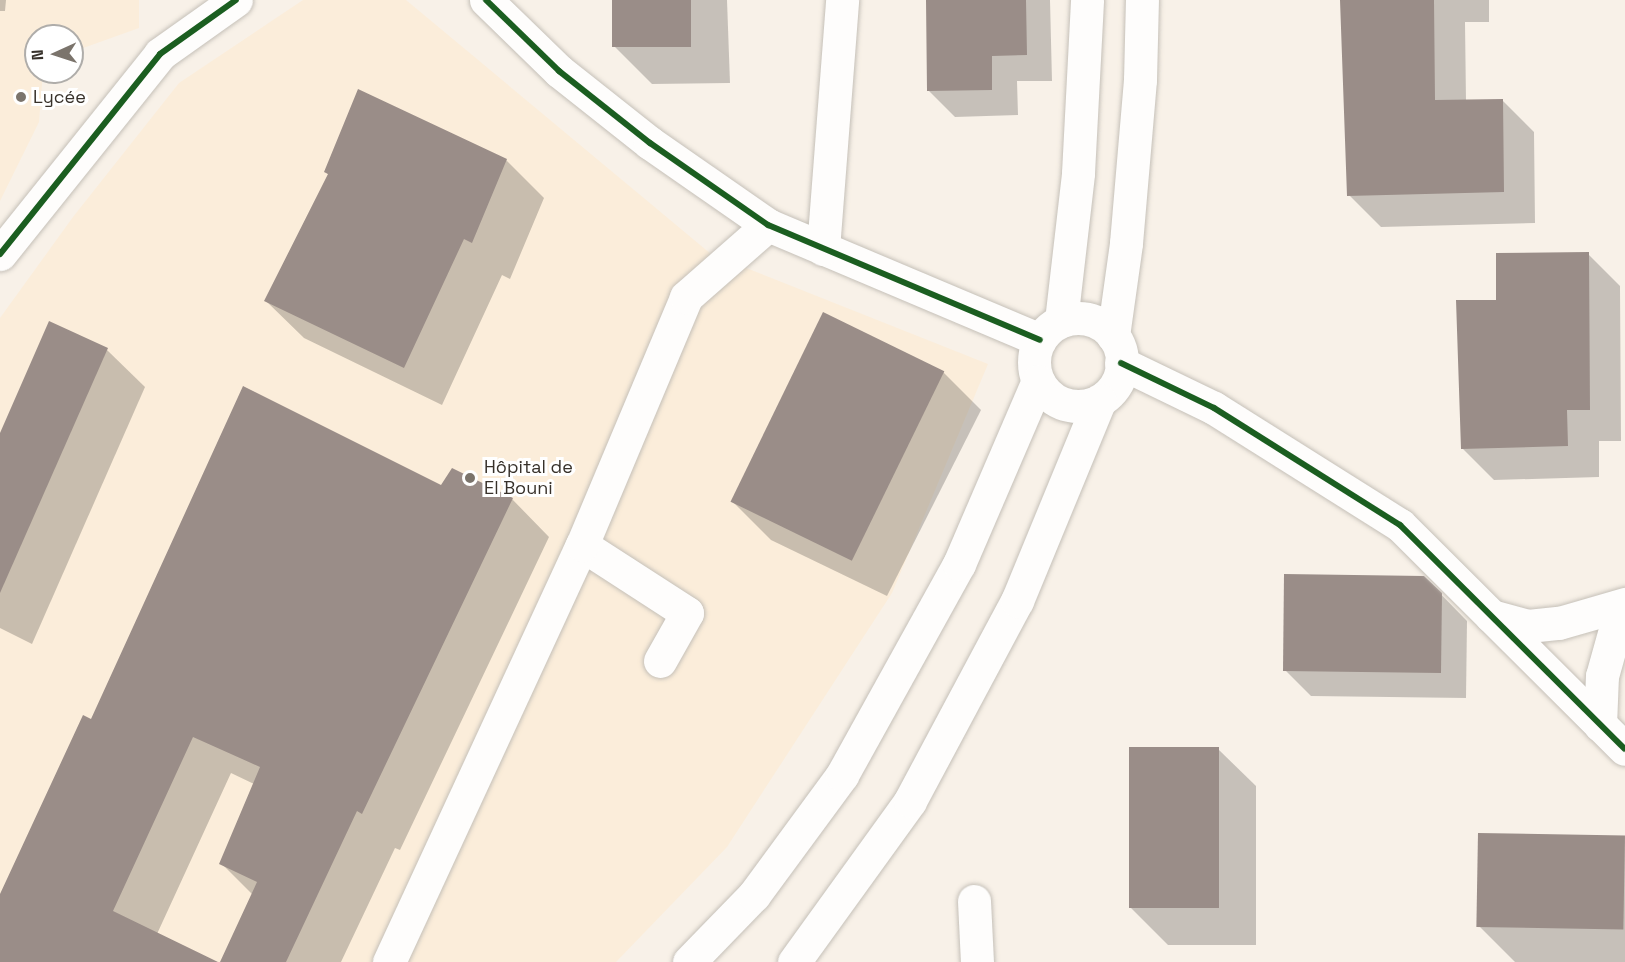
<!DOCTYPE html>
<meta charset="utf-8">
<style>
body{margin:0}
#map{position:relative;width:1625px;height:962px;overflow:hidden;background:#f8f1e8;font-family:"Space Grotesk",sans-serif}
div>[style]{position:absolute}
.built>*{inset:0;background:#fbedda}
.shadow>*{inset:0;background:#0003}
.building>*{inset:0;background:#9a8d88;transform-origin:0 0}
.roads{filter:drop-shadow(0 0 2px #c5c0b8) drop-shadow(0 0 2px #c5c0b8)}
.minor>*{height:33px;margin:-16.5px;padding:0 16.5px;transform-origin:16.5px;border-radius:16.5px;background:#fefdfc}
.major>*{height:33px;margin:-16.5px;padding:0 16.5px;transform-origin:16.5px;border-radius:16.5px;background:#fefdfc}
.major>.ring{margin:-16.5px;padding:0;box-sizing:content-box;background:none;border:33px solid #fefdfc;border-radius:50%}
.cycleway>*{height:6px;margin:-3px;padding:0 3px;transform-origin:3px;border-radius:3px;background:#1b5e20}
.dots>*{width:16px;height:16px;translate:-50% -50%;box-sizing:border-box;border:3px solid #fff;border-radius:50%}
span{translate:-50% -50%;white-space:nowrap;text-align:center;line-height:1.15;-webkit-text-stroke:6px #fff;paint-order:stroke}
.poi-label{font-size:18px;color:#37312a}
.left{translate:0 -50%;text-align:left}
.north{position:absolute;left:24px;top:24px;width:60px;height:60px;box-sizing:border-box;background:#fff;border:2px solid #afadaa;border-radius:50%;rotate:267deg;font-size:16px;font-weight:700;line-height:24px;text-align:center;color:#37312a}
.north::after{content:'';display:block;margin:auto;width:21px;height:27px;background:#7b746c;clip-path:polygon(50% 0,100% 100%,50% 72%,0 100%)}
</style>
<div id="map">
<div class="built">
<i style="clip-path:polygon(0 0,139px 0,139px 28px,72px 52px,72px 36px,36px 36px,36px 72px,43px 72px,39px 122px,0 201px)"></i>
<i style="clip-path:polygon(303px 0,406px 0,711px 254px,988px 364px,892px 593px,727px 847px,616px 962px,0 962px,0 318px,73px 217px,179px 83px)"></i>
</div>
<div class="shadow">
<i style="clip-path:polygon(0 0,6px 0,5px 11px,0 11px)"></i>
<i style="clip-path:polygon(613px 0,727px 0,730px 83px,652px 84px,614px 46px)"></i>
<i style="clip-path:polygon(927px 0,1050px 0,1052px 81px,1017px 81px,1018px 115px,955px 117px,929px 91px)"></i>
<i style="clip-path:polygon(1343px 0,1489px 0,1489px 22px,1465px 22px,1466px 101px,1502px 100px,1534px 132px,1535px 223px,1381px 227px,1349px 195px)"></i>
<i style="clip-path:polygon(506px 160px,544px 198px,510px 279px,502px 275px,442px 405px,304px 338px,266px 301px,329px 175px,326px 172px)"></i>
<i style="clip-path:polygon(1588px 254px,1620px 286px,1621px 441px,1599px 441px,1599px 477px,1494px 480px,1462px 448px,1498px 301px)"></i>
<i style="clip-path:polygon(107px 350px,145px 387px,32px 644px,0 628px,0 437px)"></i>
<i style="clip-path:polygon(943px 372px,981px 410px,887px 596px,771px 540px,733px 502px)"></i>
<i style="clip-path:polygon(442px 487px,512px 499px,549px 537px,400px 850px,395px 848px,341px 962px,221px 962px,253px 895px,221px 863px,254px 784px,231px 773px,157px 934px,215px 962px,0 962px,0 898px,92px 721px)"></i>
<i style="clip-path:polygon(1424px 577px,1467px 621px,1466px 698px,1311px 696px,1285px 670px)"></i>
<i style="clip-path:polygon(1218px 749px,1256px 786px,1256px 945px,1168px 945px,1130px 907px)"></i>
<i style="clip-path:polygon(1625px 836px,1625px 962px,1515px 962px,1479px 926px)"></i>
</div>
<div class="building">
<i style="left:612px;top:0;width:79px;height:47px"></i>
<i style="clip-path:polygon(926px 0,1026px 0,1027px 55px,992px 56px,992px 90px,927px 91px)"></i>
<i style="clip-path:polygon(1340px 0,1434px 0,1435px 100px,1503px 99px,1504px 192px,1347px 196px)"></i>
<i style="clip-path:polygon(358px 89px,507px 159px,472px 243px,464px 239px,404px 368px,264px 301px,328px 174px,324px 172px)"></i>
<i style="clip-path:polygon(1589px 252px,1590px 410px,1567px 410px,1568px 446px,1461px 449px,1456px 300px,1496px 300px,1496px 253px)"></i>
<i style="left:823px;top:312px;width:135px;height:211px;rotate:26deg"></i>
<i style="clip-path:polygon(49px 321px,108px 348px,0 593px,0 433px)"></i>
<i style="clip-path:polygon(243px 386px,441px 485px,452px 468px,513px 498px,362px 814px,357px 811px,286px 962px,220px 962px,257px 882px,219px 864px,260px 767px,193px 737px,113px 911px,218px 962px,0 962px,0 894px,83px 715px,91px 719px)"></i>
<i style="clip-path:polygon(1284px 574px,1424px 576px,1442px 593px,1441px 673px,1283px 671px)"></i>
<i style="left:1129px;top:747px;width:90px;height:161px"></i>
<i style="left:1478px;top:833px;width:147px;height:94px;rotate:1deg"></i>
</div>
<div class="roads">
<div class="minor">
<i style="left:486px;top:0;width:102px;rotate:44.2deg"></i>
<i style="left:559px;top:71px;width:116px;rotate:38.4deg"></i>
<i style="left:650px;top:143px;width:144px;rotate:34.8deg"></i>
<i style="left:768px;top:225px;width:295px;rotate:22.9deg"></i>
<i style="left:823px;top:249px;width:250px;rotate:-85.6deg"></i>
<i style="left:0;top:254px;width:256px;rotate:-51.3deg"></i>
<i style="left:160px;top:54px;width:93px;rotate:-35.4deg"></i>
<i style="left:1121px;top:363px;width:103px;rotate:25.8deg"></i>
<i style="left:1214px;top:408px;width:220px;rotate:32.2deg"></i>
<i style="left:1400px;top:525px;width:317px;rotate:44.9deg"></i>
<i style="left:582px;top:545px;width:125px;rotate:32.9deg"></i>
<i style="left:687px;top:613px;width:55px;rotate:119.4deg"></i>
<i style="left:1491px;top:616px;width:38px;rotate:15deg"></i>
<i style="left:1528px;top:626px;width:31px;rotate:-6deg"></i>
<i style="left:1559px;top:623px;width:69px;rotate:-16.1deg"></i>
<i style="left:1600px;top:725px;width:49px;rotate:-87.7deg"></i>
<i style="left:1602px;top:676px;width:71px;rotate:-74.4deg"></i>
<i style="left:1621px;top:608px;width:4px;rotate:27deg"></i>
<i style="left:974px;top:901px;width:61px;rotate:87.2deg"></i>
<i style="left:389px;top:962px;width:459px;rotate:-65.2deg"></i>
<i style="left:582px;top:545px;width:269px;rotate:-67.2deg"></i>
<i style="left:686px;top:297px;width:109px;rotate:-41.3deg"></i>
</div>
<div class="major">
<i class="ring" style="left:1034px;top:318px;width:55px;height:55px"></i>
<i style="left:1061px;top:321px;width:149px;rotate:-83.4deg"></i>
<i style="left:1078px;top:173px;width:173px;rotate:-87deg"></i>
<i style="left:1113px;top:336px;width:94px;rotate:-82deg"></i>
<i style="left:1126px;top:243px;width:164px;rotate:-85.1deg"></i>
<i style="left:1140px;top:80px;width:80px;rotate:-88.6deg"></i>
<i style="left:689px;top:962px;width:93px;rotate:-45.9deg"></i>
<i style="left:754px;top:895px;width:149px;rotate:-53.7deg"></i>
<i style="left:842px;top:775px;width:241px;rotate:-61deg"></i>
<i style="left:959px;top:564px;width:199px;rotate:-66.7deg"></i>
<i style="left:794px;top:962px;width:198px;rotate:-54.2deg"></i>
<i style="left:910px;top:801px;width:227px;rotate:-61.9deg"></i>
<i style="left:1017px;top:601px;width:217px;rotate:-67.6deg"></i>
</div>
</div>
<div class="cycleway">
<i style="left:486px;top:0;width:102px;rotate:44.2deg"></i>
<i style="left:559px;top:71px;width:116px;rotate:38.4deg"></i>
<i style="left:650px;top:143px;width:144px;rotate:34.8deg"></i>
<i style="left:768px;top:225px;width:295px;rotate:22.9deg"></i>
<i style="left:0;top:254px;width:256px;rotate:-51.3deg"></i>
<i style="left:160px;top:54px;width:93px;rotate:-35.4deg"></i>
<i style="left:1121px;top:363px;width:103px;rotate:25.8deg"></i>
<i style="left:1214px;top:408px;width:220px;rotate:32.2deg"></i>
<i style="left:1400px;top:525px;width:317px;rotate:44.9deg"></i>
</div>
<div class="dots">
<i style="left:21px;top:97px;background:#7b746c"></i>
<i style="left:470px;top:478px;background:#7b746c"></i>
</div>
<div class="poi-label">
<span class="left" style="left:33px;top:97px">Lycée</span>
<span class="left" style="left:484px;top:478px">Hôpital de<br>El Bouni</span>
</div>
<div class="north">N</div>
</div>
